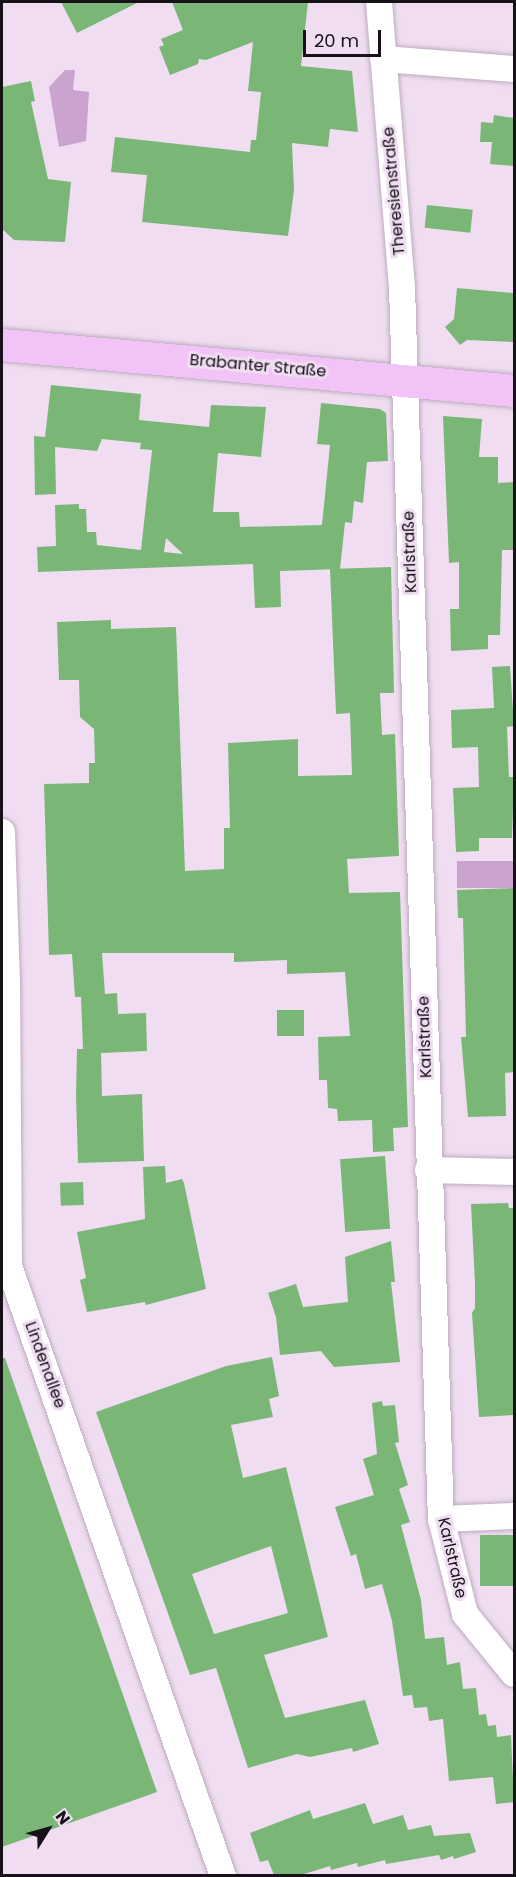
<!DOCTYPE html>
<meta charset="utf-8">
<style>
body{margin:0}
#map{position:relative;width:516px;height:1877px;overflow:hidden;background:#f0ddf2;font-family:Poppins,sans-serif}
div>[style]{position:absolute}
.green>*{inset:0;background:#caa3ce;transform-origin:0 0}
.building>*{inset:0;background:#7ab777;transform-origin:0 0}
.roads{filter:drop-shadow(0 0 2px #bdabbf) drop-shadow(0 0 2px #bdabbf)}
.minor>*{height:26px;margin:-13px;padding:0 13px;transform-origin:13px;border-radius:13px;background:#fff}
.major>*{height:32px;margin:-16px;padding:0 16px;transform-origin:16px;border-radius:16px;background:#f2c3f7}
span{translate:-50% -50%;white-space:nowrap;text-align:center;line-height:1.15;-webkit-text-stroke:6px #f0ddf2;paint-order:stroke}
.street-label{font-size:16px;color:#171118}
.frame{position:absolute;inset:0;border:3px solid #171118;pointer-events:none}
.north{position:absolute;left:18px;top:1799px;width:60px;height:60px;-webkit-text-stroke:4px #f0ddf2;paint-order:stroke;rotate:53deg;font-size:16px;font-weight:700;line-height:24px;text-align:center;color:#171118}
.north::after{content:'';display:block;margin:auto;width:21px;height:27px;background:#171118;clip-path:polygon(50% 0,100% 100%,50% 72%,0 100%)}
.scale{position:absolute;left:303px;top:30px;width:78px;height:27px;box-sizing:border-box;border:3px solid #171118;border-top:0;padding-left:8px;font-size:18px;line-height:21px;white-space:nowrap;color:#171118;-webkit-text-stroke:4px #f0ddf2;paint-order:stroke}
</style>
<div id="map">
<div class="green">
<i style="clip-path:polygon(65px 70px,75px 70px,73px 90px,89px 92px,86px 141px,59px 147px,49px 87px)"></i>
<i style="left:514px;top:861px;width:27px;height:57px;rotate:90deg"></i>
</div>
<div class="building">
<i style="clip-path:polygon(61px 2px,139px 2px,77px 33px)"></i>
<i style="clip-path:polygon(172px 2px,308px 2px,301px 66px,352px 71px,358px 132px,330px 129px,328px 147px,292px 143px,294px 190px,288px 236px,142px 222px,147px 175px,111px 172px,115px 137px,250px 152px,251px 140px,256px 140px,261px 92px,248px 91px,253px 42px,206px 60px,199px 59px,198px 64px,170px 75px,159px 47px,164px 45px,161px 39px,183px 30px)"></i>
<i style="clip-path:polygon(31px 81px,35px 101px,31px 102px,48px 179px,71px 182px,65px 242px,14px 240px,2px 229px,2px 87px)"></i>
<i style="clip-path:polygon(494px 115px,514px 118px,514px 166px,490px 164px,492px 142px,480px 142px,481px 122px,493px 123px)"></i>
<i style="left:427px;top:205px;width:46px;height:23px;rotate:6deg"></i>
<i style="clip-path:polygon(457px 288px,514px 293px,514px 342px,467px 340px,460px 345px,445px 327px,454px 319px)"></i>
<i style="clip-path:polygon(evenodd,51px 385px,141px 394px,139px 420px,209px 427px,211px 405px,266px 407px,261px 457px,218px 453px,213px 512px,239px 512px,240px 527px,322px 525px,330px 445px,317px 444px,321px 403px,380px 409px,386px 413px,388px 461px,367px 462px,363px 503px,354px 501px,352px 523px,345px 522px,340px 569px,280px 571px,281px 607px,255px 608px,253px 564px,38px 572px,37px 547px,56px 546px,55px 505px,79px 504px,79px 509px,86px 509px,87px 532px,96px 532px,97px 545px,141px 550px,152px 450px,140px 449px,141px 443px,102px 439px,97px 451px,55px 447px,56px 494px,35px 495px,34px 436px,45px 437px,51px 385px,166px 538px,183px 554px,164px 552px,166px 538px)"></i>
<i style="clip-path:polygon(443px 416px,482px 419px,479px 457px,498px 457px,498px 483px,514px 482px,514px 550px,502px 550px,500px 635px,488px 635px,488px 649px,451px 651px,450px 609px,459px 609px,459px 562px,449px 563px)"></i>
<i style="clip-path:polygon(391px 567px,394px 693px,380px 693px,382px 735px,395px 734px,399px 856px,347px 859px,349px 893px,400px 892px,408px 1127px,393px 1128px,394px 1151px,373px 1152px,372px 1120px,338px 1121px,337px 1109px,328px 1108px,327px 1080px,319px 1080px,318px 1037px,350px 1036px,345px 972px,287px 974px,287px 960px,234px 962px,234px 953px,102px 953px,105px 994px,117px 993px,118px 1014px,146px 1013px,147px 1051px,101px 1053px,102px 1096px,142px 1094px,144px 1161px,78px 1163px,76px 1096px,77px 1049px,83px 1049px,81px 997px,75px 997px,72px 954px,49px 955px,44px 784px,89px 783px,89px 763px,95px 763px,94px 729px,80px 717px,79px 680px,59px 680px,57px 622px,111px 620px,111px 629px,176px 627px,185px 871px,224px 869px,224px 828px,230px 828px,228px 743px,298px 739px,298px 776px,352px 775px,350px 713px,336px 714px,330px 569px)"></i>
<i style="clip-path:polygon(510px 666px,514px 726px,507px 727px,509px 777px,514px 777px,512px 838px,479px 838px,479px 851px,456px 852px,453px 788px,479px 787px,478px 747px,452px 748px,451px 710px,494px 708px,492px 667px)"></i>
<i style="clip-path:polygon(514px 888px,514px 1072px,505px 1073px,506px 1116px,468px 1117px,461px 1037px,466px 1037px,463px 918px,458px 918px,457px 890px)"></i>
<i style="left:277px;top:1010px;width:27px;height:26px"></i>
<i style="left:385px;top:1156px;width:73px;height:45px;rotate:86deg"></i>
<i style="clip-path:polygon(165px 1166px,166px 1183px,182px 1179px,184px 1183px,206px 1289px,146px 1305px,145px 1302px,87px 1312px,80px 1280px,86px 1278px,77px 1232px,145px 1219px,143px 1167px)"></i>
<i style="left:83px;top:1182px;width:23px;height:23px;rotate:88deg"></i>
<i style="clip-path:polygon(508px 1203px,509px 1208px,514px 1208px,514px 1415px,479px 1417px,472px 1313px,475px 1308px,475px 1283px,471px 1204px)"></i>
<i style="clip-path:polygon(391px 1241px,395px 1282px,391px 1282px,400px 1362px,334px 1367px,321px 1351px,280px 1355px,276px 1317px,268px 1293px,296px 1284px,303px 1307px,348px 1302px,345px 1257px)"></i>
<i style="clip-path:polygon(evenodd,272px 1357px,279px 1396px,269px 1399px,273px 1417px,231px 1425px,243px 1478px,286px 1467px,328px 1637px,264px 1655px,285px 1718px,365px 1700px,379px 1744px,353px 1752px,352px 1748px,310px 1757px,297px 1754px,248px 1768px,216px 1668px,190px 1675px,96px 1412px,226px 1366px,272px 1357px,271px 1546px,288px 1613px,214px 1634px,192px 1574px,271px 1546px)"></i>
<i style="clip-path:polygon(2px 1358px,5px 1358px,157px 1792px,2px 1847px)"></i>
<i style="clip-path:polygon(382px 1401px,383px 1406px,395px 1405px,399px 1442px,395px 1443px,408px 1485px,399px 1489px,410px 1522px,401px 1525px,421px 1600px,425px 1639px,444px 1637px,447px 1665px,460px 1662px,463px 1689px,476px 1688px,479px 1715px,486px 1714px,488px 1726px,496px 1725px,497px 1737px,511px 1735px,514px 1802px,496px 1804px,493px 1777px,449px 1781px,443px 1719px,429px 1721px,427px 1707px,414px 1708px,412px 1695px,403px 1696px,392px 1621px,382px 1584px,365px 1589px,356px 1554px,351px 1556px,335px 1507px,374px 1495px,363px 1459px,377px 1454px,372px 1403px)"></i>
<i style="left:480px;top:1535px;width:33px;height:51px"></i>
<i style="clip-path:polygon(365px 1803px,373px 1824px,403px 1815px,408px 1830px,431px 1825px,434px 1836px,470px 1833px,476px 1852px,454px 1859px,453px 1856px,441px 1860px,439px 1855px,386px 1864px,385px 1860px,358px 1867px,357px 1863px,331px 1870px,330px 1866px,301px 1875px,274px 1875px,268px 1860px,260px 1862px,250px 1833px,310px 1810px,313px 1819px)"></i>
</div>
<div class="roads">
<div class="minor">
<i style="left:379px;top:2px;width:286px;rotate:85.4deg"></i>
<i style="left:402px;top:287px;width:1233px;rotate:88.19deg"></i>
<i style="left:441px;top:1519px;width:98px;rotate:75.8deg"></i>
<i style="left:465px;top:1614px;width:77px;rotate:50.8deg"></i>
<i style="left:383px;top:59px;width:131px;rotate:4.4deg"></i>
<i style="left:2px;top:832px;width:150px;rotate:88.1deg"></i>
<i style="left:7px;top:982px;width:284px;rotate:89.6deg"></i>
<i style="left:9px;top:1266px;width:646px;rotate:70.67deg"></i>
<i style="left:428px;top:1170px;width:86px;rotate:1.3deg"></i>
<i style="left:441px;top:1519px;width:73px;rotate:-2.4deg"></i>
</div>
<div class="major">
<i style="left:2px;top:345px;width:514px;rotate:5.13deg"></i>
</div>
</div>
<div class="street-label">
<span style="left:394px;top:191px;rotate:-95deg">Theresienstraße</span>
<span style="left:258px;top:366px;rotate:5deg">Brabanter Straße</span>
<span style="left:410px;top:552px;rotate:-92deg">Karlstraße</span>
<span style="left:425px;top:1037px;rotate:-92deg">Karlstraße</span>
<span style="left:45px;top:1365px;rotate:70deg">Lindenallee</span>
<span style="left:452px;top:1558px;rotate:77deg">Karlstraße</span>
</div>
<div class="frame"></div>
<div class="north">N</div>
<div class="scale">20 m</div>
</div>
